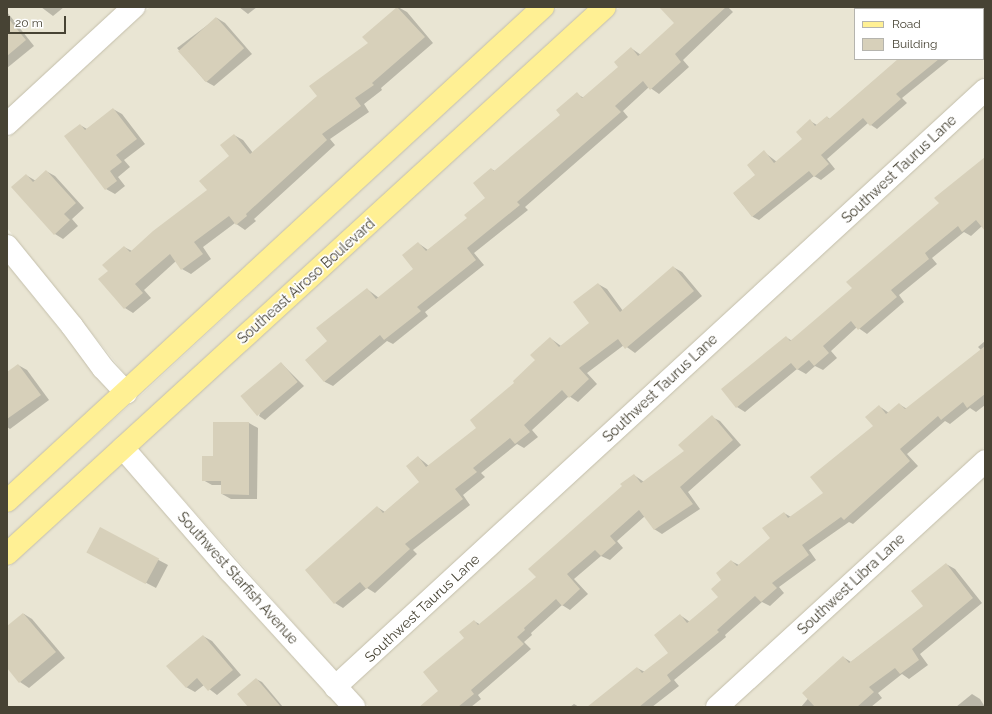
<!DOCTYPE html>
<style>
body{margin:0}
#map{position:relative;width:992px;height:714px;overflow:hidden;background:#f4f2e5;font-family:Raleway,sans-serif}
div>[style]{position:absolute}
.residential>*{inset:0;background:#e9e5d3}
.shadow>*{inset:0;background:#0003}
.building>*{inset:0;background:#d7d0ba;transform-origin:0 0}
.roads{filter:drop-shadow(0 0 1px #c3beaa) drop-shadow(0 0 1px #c3beaa)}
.minor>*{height:22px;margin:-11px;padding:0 11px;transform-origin:11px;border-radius:11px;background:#fff}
.major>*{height:22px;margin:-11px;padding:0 11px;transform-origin:11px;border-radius:11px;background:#fff094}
span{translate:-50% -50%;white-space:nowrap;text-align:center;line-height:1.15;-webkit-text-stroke:3.5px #fff;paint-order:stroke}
.street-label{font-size:14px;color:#474334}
.frame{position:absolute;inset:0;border:8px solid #474334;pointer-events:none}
.legend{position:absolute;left:854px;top:8px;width:130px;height:52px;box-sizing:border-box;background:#fff;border:1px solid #b5b4ae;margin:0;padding:5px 7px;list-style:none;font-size:12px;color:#474334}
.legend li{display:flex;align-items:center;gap:8px;height:20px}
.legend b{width:20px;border:1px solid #b5b4ae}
.scale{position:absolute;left:8px;top:16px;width:58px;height:18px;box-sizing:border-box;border:2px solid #474334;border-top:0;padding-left:5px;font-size:12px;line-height:14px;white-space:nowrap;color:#474334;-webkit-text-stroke:3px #fff;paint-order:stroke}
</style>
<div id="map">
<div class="residential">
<i style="clip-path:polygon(7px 7px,119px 7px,7px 110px)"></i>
<i style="clip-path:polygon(150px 7px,527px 7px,128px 378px,7px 228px,7px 139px)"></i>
<i style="clip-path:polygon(558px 7px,589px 7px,7px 540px,7px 515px,142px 394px)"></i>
<i style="clip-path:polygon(evenodd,620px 7px,985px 7px,985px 76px,337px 672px,138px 448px,620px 7px,855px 9px,983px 9px,983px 59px,855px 59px,855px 9px)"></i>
<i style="clip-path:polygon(985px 104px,985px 447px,702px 707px,369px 707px,351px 687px)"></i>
<i style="clip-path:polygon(7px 264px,111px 393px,7px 487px)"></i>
<i style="clip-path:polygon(122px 463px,221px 578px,339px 707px,7px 707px,7px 569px)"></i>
<i style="clip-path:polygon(985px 475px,985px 707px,733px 707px)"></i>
</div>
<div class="shadow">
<i style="clip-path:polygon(41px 7px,64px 7px,53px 16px)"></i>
<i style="clip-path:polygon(239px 7px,257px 7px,248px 14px)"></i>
<i style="clip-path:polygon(398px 7px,407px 12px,433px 43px,381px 88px,382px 90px,364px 104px,369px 112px,330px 139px,335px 145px,254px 219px,256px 221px,245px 230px,235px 223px,203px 247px,211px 259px,191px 274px,182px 269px,176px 261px,144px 290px,151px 298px,133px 313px,125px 308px,109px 271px,124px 247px,132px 251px,209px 190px,231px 156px,234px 135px,243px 140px,253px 153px,318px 96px,369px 43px,364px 37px)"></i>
<i style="clip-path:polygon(673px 7px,728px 7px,733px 12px,683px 60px,689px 67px,659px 94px,649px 87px,623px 111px,628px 117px,525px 207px,528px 210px,474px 253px,484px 265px,425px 312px,428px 316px,393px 344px,387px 341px,333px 386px,325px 382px,306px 360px,329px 341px,367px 289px,379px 298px,414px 269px,418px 243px,428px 250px,469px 218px,487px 198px,491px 169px,495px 171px,562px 115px,577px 94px,584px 98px,619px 67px,631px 48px,641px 55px,676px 23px)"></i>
<i style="clip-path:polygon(7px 12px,34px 46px,7px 68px)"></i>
<i style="clip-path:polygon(217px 18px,225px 23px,252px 54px,214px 86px,205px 81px,177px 48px)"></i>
<i style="clip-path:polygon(899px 59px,950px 59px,902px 98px,907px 103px,877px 129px,868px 123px,827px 159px,835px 169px,821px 180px,814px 176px,759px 220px,753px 217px,734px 194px,757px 175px,764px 152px,777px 162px,803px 139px,810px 121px,817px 125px,827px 117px,830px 119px)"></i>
<i style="clip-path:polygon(113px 109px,122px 114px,145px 144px,124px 160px,130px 167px,118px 177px,125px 186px,115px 194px,106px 189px,80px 125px,87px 129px)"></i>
<i style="clip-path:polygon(985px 158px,985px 227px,982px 226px,971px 236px,964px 232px,932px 258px,937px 264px,899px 295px,904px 302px,867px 334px,857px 327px,831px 351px,837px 358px,823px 370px,815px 366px,806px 374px,797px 369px,745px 412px,737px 407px,722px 389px,786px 337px,792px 341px,854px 289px)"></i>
<i style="clip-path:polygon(46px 171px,55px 176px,84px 208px,72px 219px,78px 226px,63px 239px,55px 234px,26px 175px,36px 181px)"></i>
<i style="clip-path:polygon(673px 267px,682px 272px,702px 296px,635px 353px,624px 345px,587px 373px,597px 384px,578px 402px,569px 396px,532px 430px,538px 437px,524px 448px,517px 444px,481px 473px,485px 477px,463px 495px,470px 505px,413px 550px,417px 554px,375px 593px,367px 588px,343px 608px,335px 603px,377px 507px,385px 512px,420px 482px,418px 457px,429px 466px,478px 428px,536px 360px,550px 338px,561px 346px,590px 324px,598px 284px,607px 289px,623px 311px)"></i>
<i style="clip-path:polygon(985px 341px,985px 405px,976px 412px,970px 408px,950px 424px,945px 421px,907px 454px,918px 466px,853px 524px,849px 522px,809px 550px,816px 560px,779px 587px,784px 593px,770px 606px,762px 602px,725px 635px,726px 637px,674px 680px,679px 686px,652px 707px,589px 707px,637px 668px,645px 672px,670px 653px,680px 615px,690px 622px,719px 597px,731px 561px,739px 565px,771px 539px,784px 513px,791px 517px,824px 494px,875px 426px,879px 406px,889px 413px,899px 404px,907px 409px,981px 350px,978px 347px)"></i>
<i style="clip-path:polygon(281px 363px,304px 386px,265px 420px,259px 416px)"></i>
<i style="clip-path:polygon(18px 365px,27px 370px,49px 400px,10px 429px,7px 427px,7px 373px)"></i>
<i style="clip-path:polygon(712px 417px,720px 421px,741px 445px,688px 492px,700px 509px,662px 534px,654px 529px,645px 516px,617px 541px,623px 548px,610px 560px,601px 556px,574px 579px,588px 594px,570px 610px,562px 605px,531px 633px,532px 635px,524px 642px,531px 649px,478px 695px,481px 699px,471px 707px,420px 707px,439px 691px,474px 621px,481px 625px,537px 577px,634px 475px,644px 482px,685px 451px)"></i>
<i style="clip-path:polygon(249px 423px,258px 428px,257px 499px,231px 499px,222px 494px,222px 485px,212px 485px,203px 480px,214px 457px)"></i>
<i style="clip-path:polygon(100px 529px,168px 565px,156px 588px,97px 557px)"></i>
<i style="clip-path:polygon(946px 564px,955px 569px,982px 603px,920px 654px,928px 665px,909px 679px,902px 674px,878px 693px,882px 698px,871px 707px,801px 707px,843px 657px,851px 662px,925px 606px)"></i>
<i style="clip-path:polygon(24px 614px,32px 619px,65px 658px,29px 688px,20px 682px,7px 666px,7px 628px)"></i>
<i style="clip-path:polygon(203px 636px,212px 641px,241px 675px,217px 695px,204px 685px,195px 692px,186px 687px)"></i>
<i style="clip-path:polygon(256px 679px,262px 682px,283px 707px,249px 707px)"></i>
<i style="clip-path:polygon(972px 694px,980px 699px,985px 707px,956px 707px)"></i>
<i style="clip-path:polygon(574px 704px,579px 707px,570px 707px)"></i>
</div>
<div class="building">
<i style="clip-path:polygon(397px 7px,425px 37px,372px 83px,374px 85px,355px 98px,361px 106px,322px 134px,327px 140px,246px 214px,247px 216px,236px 225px,229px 216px,194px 242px,203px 254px,181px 270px,170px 254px,135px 284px,143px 293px,124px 309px,98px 279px,108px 271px,102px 265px,124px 246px,130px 252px,153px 231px,207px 190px,199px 181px,229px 156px,220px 145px,234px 134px,250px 154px,317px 96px,309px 86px,368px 43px,362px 37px)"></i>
<i style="clip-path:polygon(659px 7px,726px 7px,675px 54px,681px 62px,650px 90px,643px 81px,615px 106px,621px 112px,517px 202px,520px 205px,467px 248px,476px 260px,417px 307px,421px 311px,384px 340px,380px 335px,324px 382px,305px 360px,327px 341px,316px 328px,367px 288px,376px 299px,413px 269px,402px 255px,418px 242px,426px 251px,467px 218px,464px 215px,485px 198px,473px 183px,491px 168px,494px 171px,560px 115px,556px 110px,577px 92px,582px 98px,618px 67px,614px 62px,631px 47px,638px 56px,674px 23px)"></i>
<i style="clip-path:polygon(7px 17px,26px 40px,7px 56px)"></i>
<i style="left:216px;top:17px;width:42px;height:51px;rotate:48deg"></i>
<i style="clip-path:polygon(898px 59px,939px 59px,896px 94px,901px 99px,870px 126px,863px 118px,821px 155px,829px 164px,814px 177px,809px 171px,752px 217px,733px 193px,755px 175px,747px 165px,764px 150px,774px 163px,802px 139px,796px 132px,810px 119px,815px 126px,827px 116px,829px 119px)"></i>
<i style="clip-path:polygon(113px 108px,137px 139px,116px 155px,122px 162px,110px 171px,117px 181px,105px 190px,64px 136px,80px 124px,85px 130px)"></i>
<i style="clip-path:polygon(985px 157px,985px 231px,976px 220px,962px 232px,958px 226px,925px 253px,929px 259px,891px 290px,897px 297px,858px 330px,851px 321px,823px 346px,829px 353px,814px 366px,809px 360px,797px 370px,791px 363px,736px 408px,721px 389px,786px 336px,790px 341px,852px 288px,846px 282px,939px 203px,934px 198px)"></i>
<i style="clip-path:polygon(46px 170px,76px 203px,64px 214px,70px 220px,54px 235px,11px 187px,26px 174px,33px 182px)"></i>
<i style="clip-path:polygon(673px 266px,694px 291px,625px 349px,618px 339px,579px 368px,589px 379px,569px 398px,562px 390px,524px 425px,530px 432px,515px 444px,510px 438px,473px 468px,477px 472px,455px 489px,463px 499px,405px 544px,410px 549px,366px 589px,360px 582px,334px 604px,305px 570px,377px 506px,383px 513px,419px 482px,406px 466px,418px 456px,426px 467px,476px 428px,470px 420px,514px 383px,513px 381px,535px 360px,530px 355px,550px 337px,559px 347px,589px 323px,573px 302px,598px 283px,620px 312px)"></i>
<i style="clip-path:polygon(985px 346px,985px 394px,967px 408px,963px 402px,941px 420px,938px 416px,900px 449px,910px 461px,844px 520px,841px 517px,802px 545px,809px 555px,772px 583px,777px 588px,761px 602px,755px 596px,717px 630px,719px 632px,667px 675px,671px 681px,639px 707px,587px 707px,637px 667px,642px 673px,668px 653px,654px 635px,680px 614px,687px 623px,718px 597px,711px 589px,721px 580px,716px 573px,731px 560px,737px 566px,770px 538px,762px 528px,784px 512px,788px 518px,823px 493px,810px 477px,873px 426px,865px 417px,879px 405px,886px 414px,899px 403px,905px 409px)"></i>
<i style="left:281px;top:362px;width:26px;height:53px;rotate:50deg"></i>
<i style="clip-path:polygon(18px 364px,41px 395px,7px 419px,7px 372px)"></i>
<i style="clip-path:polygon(712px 415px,733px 440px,680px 487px,693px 504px,654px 530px,639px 510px,610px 536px,616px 543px,601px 556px,595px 550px,567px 574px,580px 589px,562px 606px,556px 599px,524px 628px,525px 630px,517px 637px,524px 644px,471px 690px,474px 694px,458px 707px,419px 707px,438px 691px,423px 672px,464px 638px,459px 632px,474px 620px,478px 625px,536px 577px,528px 569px,622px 486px,620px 484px,634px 474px,641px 483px,684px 451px,678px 445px)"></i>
<i style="clip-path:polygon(213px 422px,249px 422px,249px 495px,221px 494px,221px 481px,202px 481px,202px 456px,213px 456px)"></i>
<i style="left:100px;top:527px;width:67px;height:29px;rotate:28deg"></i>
<i style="clip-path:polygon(946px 563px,973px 598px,912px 649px,919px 660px,900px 674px,895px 668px,869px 687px,874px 692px,857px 707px,815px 707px,802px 693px,843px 656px,849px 663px,923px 606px,911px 591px)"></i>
<i style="clip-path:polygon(23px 613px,56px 652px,19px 683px,7px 668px,7px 626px)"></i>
<i style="clip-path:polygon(203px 635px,233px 670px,208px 691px,197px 678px,186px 688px,166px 666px)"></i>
<i style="clip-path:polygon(256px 678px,281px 707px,248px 707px,237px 694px)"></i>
</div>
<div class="roads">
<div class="minor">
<i style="left:7px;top:124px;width:173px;rotate:-42.7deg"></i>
<i style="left:7px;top:246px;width:103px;rotate:50.9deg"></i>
<i style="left:72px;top:326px;width:52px;rotate:53.6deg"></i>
<i style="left:103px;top:368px;width:34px;rotate:47deg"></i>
<i style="left:123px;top:448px;width:163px;rotate:49deg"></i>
<i style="left:230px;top:571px;width:184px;rotate:47.6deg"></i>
<i style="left:335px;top:687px;width:883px;rotate:-42.57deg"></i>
<i style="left:717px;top:707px;width:364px;rotate:-42.5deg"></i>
</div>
<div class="major">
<i style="left:7px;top:501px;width:729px;rotate:-42.66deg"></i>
<i style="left:7px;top:554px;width:810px;rotate:-42.45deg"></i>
</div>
</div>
<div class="street-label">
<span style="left:899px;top:169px;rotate:-43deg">Southwest Taurus Lane</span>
<span style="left:306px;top:281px;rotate:-42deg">Southeast Airoso Boulevard</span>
<span style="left:660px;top:388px;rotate:-43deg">Southwest Taurus Lane</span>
<span style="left:238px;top:578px;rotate:48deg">Southwest Starfish Avenue</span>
<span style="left:851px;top:584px;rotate:-43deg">Southwest Libra Lane</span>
<span style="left:422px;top:608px;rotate:-43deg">Southwest Taurus Lane</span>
</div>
<div class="frame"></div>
<ul class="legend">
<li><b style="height:5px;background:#fff094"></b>Road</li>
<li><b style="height:11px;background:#d7d0ba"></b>Building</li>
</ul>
<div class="scale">20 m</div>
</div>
